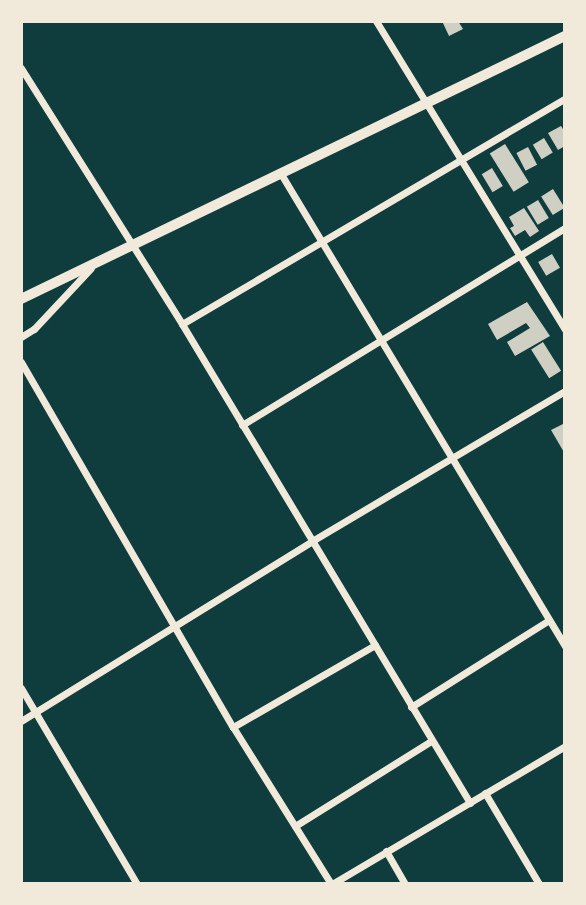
<!DOCTYPE html>
<style>
body{margin:0}
#map{position:relative;width:586px;height:905px;overflow:hidden;background:#0f3d3e;font-family:Poppins,sans-serif}
div>[style]{position:absolute}
.building>*{inset:0;background:#cfcfc3;transform-origin:0 0}
.minor>*{height:7px;margin:-3.5px;padding:0 3.5px;transform-origin:3.5px;border-radius:3.5px;background:#f1e9da}
.tertiary>*{height:10px;margin:-5px;padding:0 5px;transform-origin:5px;border-radius:5px;background:#f1e9da}
span{translate:-50% -50%;white-space:nowrap;text-align:center;line-height:1.15;-webkit-text-stroke:7px #f1e9da;paint-order:stroke}
.frame{position:absolute;inset:0;border:23px solid #f1e9da;pointer-events:none}
</style>
<div id="map">
<div class="building">
<i style="clip-path:polygon(442px 21px,458px 21px,463px 29px,449px 36px)"></i>
<i style="clip-path:polygon(561px 126px,565px 132px,565px 146px,558px 150px,548px 133px)"></i>
<i style="left:544px;top:138px;width:17px;height:13px;rotate:59deg"></i>
<i style="left:505px;top:144px;width:45px;height:18px;rotate:58deg"></i>
<i style="left:528px;top:147px;width:20px;height:13px;rotate:63deg"></i>
<i style="left:492px;top:168px;width:21px;height:12px;rotate:59deg"></i>
<i style="left:553px;top:189px;width:22px;height:14px;rotate:58deg"></i>
<i style="left:538px;top:200px;width:21px;height:13px;rotate:59deg"></i>
<i style="clip-path:polygon(524px 208px,539px 231px,530px 237px,525px 230px,515px 236px,510px 228px,514px 226px,509px 217px)"></i>
<i style="left:552px;top:254px;width:16px;height:16px;rotate:60deg"></i>
<i style="clip-path:polygon(527px 302px,550px 336px,515px 356px,507px 342px,530px 328px,526px 323px,497px 340px,488px 324px)"></i>
<i style="left:543px;top:342px;width:34px;height:14px;rotate:58deg"></i>
<i style="clip-path:polygon(565px 423px,565px 454px,551px 430px)"></i>
</div>
<div class="minor">
<i style="left:376px;top:21px;width:362px;rotate:58.5deg"></i>
<i style="left:21px;top:68px;width:302px;rotate:57.8deg"></i>
<i style="left:182px;top:324px;width:559px;rotate:58.98deg"></i>
<i style="left:281px;top:174px;width:551px;rotate:58.96deg"></i>
<i style="left:182px;top:324px;width:445px;rotate:-30.5deg"></i>
<i style="left:21px;top:337px;width:15px;rotate:-32deg"></i>
<i style="left:34px;top:329px;width:83px;rotate:-46.9deg"></i>
<i style="left:21px;top:362px;width:422px;rotate:59.9deg"></i>
<i style="left:233px;top:727px;width:185px;rotate:58deg"></i>
<i style="left:242px;top:425px;width:378px;rotate:-31.4deg"></i>
<i style="left:21px;top:688px;width:228px;rotate:59.4deg"></i>
<i style="left:411px;top:707px;width:163px;rotate:-32.2deg"></i>
<i style="left:21px;top:721px;width:342px;rotate:-31.7deg"></i>
<i style="left:312px;top:541px;width:294px;rotate:-30.7deg"></i>
<i style="left:233px;top:727px;width:164px;rotate:-30deg"></i>
<i style="left:485px;top:793px;width:106px;rotate:59.3deg"></i>
<i style="left:295px;top:826px;width:160px;rotate:-32deg"></i>
<i style="left:386px;top:851px;width:38px;rotate:60deg"></i>
<i style="left:332px;top:884px;width:271px;rotate:-30.6deg"></i>
</div>
<div class="tertiary">
<i style="left:21px;top:299px;width:604px;rotate:-25.8deg"></i>
</div>
<div class="frame"></div>
</div>
